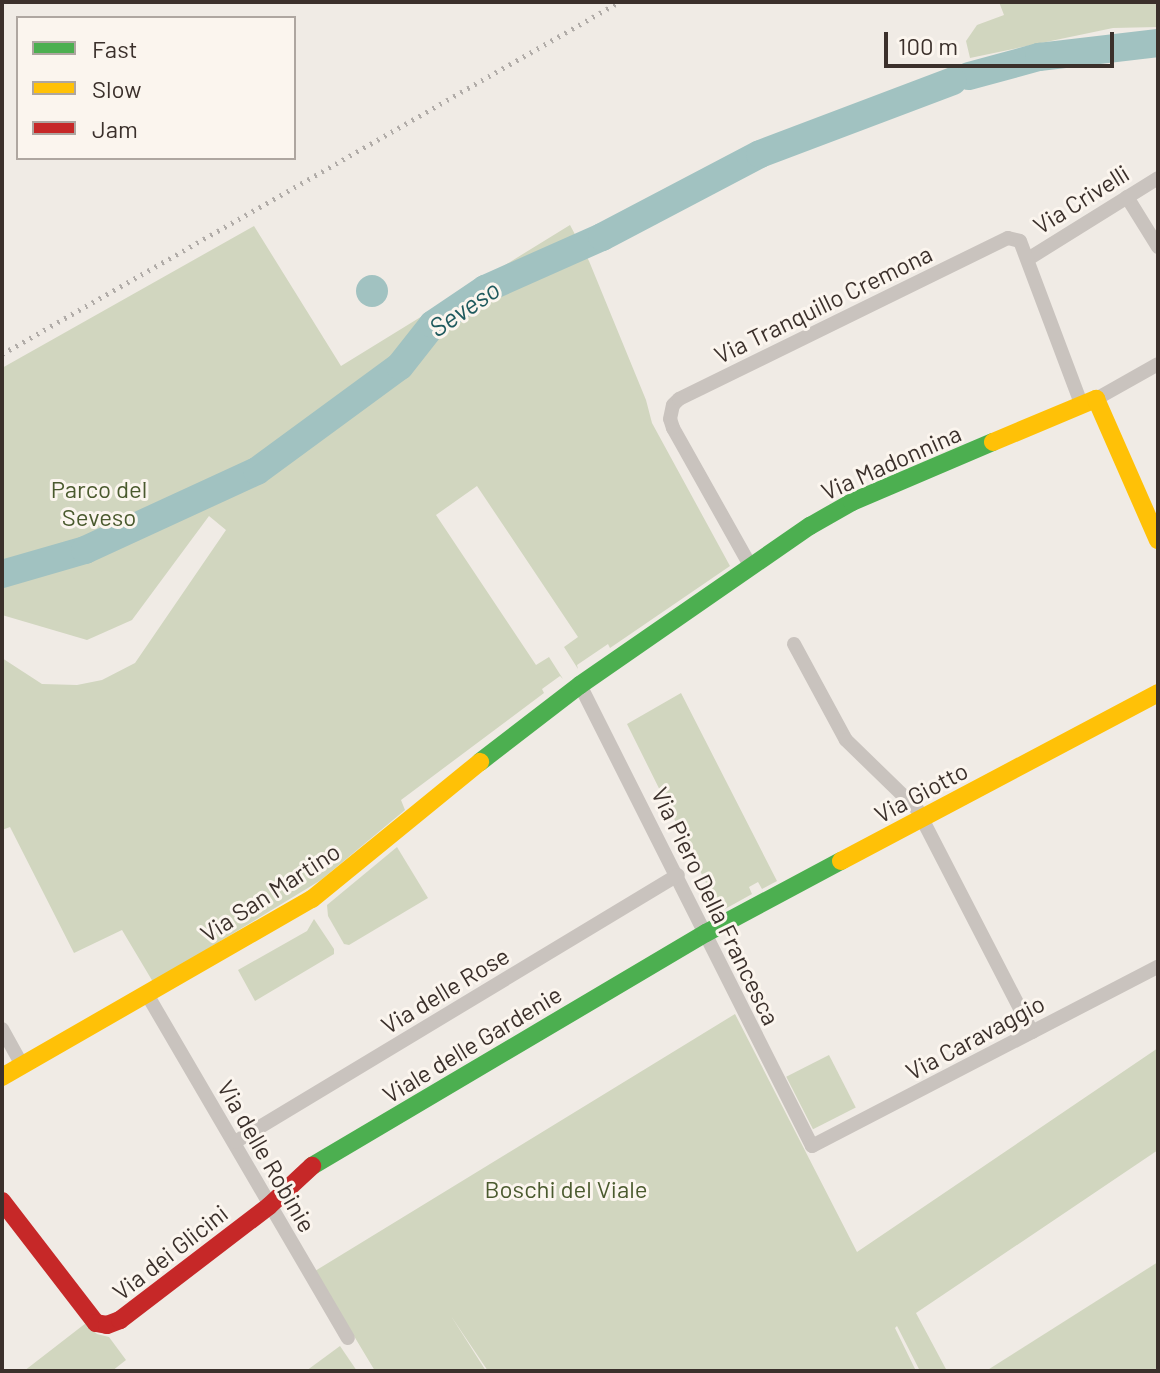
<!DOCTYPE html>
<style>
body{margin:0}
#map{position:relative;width:1160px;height:1373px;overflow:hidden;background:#f0ebe5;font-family:Barlow,sans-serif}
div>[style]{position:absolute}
.green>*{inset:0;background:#d1d6bf;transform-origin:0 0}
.water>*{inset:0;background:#a1c2c1}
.round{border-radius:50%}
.river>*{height:28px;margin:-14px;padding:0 14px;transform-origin:14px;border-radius:14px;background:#a1c2c1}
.street>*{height:14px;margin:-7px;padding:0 7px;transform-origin:7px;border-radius:7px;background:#c9c3be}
.fast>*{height:18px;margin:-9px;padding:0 9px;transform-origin:9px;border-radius:9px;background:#4caf50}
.slow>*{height:18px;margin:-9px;padding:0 9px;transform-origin:9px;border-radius:9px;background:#ffc107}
.jam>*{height:18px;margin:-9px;padding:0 9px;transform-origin:9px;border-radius:9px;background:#c62828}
.rail>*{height:5px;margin-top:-2.5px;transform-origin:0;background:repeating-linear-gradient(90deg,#b1aca8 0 2px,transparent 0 8px)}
span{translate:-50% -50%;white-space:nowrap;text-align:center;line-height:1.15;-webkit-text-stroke:6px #fbf5ee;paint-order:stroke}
.street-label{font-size:24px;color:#3b302b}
.park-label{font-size:24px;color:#4a5a2e}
.water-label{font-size:26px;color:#1f5a5e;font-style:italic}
.frame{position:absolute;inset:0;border:4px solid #3b302b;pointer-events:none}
.legend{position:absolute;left:16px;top:16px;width:280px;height:144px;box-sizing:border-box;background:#fbf5ee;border:2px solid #aea6a0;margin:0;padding:10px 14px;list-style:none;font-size:24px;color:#3b302b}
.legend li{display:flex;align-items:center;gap:16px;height:40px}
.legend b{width:40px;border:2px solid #aea6a0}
.scale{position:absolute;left:884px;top:32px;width:230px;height:36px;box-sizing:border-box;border:4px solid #3b302b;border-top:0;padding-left:10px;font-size:24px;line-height:28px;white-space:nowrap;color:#3b302b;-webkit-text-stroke:6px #fbf5ee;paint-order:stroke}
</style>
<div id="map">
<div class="green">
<i style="clip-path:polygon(999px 2px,1158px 2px,1158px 27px,1113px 28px,970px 58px,966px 41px,977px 25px,1004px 15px)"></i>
<i style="clip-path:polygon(570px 225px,589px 261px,646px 400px,652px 423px,730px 566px,610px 648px,608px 644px,577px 665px,578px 669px,564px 647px,578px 637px,477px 486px,436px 515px,536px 665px,549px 657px,563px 679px,560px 676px,542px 689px,544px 693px,401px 800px,405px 810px,321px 880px,153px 982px,122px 930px,74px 953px,10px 827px,2px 830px,2px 658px,42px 684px,77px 685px,102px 680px,135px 663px,226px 530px,209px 516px,132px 620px,87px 640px,2px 615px,2px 368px,254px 226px,341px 366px)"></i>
<i style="clip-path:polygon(681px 693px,777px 881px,762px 889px,758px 882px,749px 887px,752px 894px,725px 909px,718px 907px,627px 724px)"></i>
<i style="clip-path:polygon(397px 847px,428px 898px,349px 945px,344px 944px,328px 916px,327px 905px)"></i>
<i style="clip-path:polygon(314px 919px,334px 949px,334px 954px,255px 1001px,238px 970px,307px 931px)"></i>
<i style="clip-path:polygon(735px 1014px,857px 1252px,1158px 1048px,1158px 1150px,916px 1313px,947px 1371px,920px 1371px,897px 1326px,895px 1328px,916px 1371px,488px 1371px,451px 1316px,486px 1371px,375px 1371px,315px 1271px)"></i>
<i style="left:829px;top:1055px;width:59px;height:48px;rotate:63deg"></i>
<i style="clip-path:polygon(1158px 1262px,1158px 1371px,986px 1371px)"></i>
<i style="clip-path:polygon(86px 1323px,97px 1334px,109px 1337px,126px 1360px,112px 1371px,24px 1371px)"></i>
<i style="clip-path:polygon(340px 1346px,357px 1371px,306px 1371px)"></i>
</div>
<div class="water">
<i class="round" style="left:356px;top:275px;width:32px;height:32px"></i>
</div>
<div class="river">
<i style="left:969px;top:76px;width:73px;rotate:-15.2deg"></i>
<i style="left:1039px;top:57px;width:120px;rotate:-6.7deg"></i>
<i style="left:2px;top:574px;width:86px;rotate:-16.1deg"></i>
<i style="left:85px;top:550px;width:189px;rotate:-24.7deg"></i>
<i style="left:257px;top:471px;width:177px;rotate:-36.3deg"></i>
<i style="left:400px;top:366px;width:53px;rotate:-51.8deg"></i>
<i style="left:433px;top:324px;width:63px;rotate:-33.9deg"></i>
<i style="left:485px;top:289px;width:128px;rotate:-24deg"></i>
<i style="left:602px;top:237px;width:178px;rotate:-27.7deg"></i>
<i style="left:760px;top:154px;width:206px;rotate:-20.7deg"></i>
</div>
<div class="street">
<i style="left:1127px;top:197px;width:59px;rotate:58.2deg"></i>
<i style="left:1028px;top:259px;width:153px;rotate:-31.9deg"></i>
<i style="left:1096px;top:399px;width:71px;rotate:-29.4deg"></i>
<i style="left:751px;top:567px;width:159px;rotate:-119.3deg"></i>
<i style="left:673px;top:428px;width:9px;rotate:-108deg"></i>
<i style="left:670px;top:419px;width:14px;rotate:-78deg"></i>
<i style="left:673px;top:405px;width:8px;rotate:-45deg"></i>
<i style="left:679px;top:399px;width:366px;rotate:-26.1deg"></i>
<i style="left:1008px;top:238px;width:12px;rotate:14deg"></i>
<i style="left:1020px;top:241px;width:176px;rotate:69.4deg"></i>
<i style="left:794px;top:644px;width:109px;rotate:61.6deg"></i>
<i style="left:846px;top:740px;width:99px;rotate:44.2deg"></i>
<i style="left:917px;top:809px;width:251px;rotate:62.7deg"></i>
<i style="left:580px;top:685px;width:516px;rotate:63.29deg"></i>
<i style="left:812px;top:1146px;width:390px;rotate:-27.4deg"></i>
<i style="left:148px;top:996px;width:396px;rotate:59.7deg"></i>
<i style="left:2px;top:1029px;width:41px;rotate:60.9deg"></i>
<i style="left:235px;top:1142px;width:517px;rotate:-31.08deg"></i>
</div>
<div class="fast">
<i style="left:480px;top:762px;width:126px;rotate:-37.6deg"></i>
<i style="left:580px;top:685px;width:280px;rotate:-34.7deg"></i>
<i style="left:810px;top:526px;width:48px;rotate:-29.7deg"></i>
<i style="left:852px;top:502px;width:153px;rotate:-23.1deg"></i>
<i style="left:312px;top:1166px;width:458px;rotate:-30.6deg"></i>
<i style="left:706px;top:933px;width:153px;rotate:-28.1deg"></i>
</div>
<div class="slow">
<i style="left:993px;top:442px;width:112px;rotate:-22.7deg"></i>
<i style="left:1096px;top:399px;width:154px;rotate:66.3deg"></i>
<i style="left:841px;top:861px;width:359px;rotate:-27.9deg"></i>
<i style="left:2px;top:1077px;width:357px;rotate:-29.9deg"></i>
<i style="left:312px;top:899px;width:217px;rotate:-39.2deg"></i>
</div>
<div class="jam">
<i style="left:2px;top:1201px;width:154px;rotate:52.4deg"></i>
<i style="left:96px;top:1323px;width:11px;rotate:10deg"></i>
<i style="left:107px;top:1325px;width:14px;rotate:-21deg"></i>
<i style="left:120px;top:1320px;width:188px;rotate:-37.4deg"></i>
<i style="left:269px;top:1206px;width:59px;rotate:-42.9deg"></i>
</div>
<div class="rail">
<i style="left:2px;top:354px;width:710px;rotate:-29.7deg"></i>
</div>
<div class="street-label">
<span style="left:1081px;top:199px;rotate:-32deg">Via Crivelli</span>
<span style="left:823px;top:304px;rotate:-26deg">Via Tranquillo Cremona</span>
<span style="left:891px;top:462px;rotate:-24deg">Via Madonnina</span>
<span style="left:921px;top:792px;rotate:-28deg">Via Giotto</span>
<span style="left:270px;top:892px;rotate:-33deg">Via San Martino</span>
<span style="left:716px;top:906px;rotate:64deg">Via Piero Della Francesca</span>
<span style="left:445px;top:990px;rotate:-31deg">Via delle Rose</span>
<span style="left:975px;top:1037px;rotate:-28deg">Via Caravaggio</span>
<span style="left:472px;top:1044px;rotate:-31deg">Viale delle Gardenie</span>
<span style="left:267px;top:1156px;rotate:60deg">Via delle Robinie</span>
<span style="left:170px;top:1252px;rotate:-38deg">Via dei Glicini</span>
</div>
<div class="park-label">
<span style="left:99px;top:503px">Parco del<br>Seveso</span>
<span style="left:566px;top:1189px">Boschi del Viale</span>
</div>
<div class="water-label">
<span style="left:464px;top:308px;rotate:-34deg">Seveso</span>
</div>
<div class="frame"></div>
<ul class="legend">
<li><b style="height:10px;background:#4caf50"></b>Fast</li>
<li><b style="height:10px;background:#ffc107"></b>Slow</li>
<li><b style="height:10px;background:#c62828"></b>Jam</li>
</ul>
<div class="scale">100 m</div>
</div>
